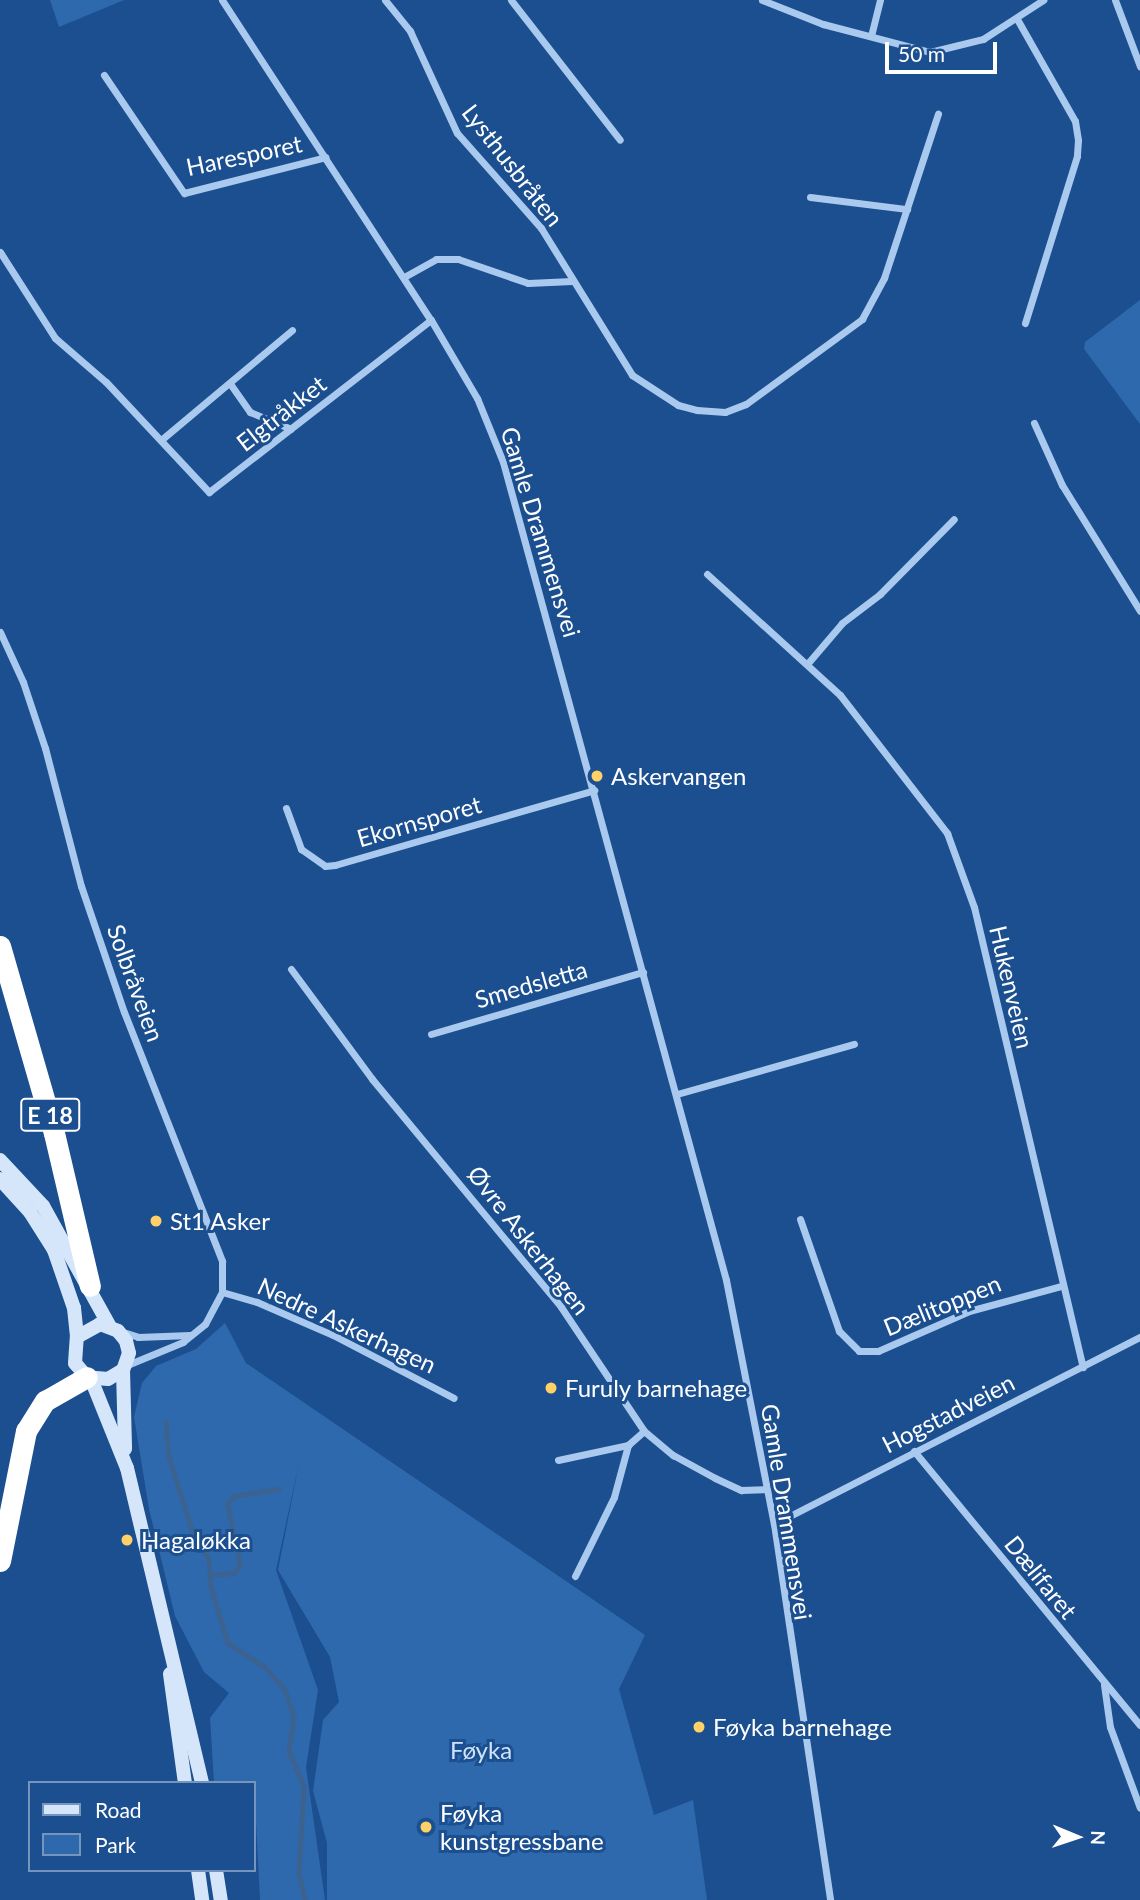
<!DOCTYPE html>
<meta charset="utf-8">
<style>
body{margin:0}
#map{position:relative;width:1140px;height:1900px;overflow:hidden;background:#1b4f8f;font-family:Lato,sans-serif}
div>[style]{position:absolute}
.green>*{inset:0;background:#2e69ad}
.stream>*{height:4.5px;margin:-2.25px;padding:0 2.25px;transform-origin:2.25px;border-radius:2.25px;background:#3c6290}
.minor>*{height:7px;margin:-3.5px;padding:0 3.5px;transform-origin:3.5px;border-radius:3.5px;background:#a9c9ee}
.secondary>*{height:14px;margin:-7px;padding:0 7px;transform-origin:7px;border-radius:7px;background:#d6e6fa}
.motorway>*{height:21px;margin:-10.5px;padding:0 10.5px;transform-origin:10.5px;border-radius:10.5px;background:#fff}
.dots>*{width:19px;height:19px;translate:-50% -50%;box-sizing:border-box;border:4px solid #1b4f8f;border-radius:50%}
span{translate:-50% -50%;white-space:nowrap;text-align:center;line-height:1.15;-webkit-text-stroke:6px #1b4f8f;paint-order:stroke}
.shield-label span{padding:2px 5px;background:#1b4f8f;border:2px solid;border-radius:5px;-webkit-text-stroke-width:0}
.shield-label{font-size:23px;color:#fff;font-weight:700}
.street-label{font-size:24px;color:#fff}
.poi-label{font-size:24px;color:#fff}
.left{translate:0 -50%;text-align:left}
.park-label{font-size:24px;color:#cfe3fa}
.legend{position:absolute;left:28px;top:1781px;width:228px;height:91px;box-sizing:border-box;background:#1b4f8f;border:2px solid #7695bc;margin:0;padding:9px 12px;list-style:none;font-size:21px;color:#fff}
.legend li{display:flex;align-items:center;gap:14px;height:35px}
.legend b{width:35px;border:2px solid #7695bc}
.north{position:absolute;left:1042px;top:1802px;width:70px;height:70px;-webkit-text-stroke:5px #1b4f8f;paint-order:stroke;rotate:92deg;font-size:19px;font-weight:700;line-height:28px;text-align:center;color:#fff}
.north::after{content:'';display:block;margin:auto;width:24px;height:32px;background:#fff;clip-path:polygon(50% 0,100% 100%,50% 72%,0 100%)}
.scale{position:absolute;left:885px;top:42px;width:112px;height:32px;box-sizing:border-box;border:4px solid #fff;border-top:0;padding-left:9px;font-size:21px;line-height:24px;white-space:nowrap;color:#fff;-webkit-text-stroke:5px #1b4f8f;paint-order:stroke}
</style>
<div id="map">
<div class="green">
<i style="clip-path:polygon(50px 0,124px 0,59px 27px)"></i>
<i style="clip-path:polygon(1140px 300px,1140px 424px,1084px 349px,1085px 342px)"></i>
<i style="clip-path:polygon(225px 1323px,246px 1363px,645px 1635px,619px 1689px,654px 1815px,693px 1800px,707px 1900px,327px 1900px,327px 1843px,313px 1791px,323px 1720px,339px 1702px,330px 1657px,278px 1570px,299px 1463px,276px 1570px,318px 1690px,306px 1767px,325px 1900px,260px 1900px,254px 1783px,214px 1783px,210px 1718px,229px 1693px,204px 1672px,175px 1616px,149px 1509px,134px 1417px,142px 1383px,156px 1366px,196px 1349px)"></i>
</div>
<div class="stream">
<i style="left:166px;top:1422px;width:35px;rotate:85deg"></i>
<i style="left:169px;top:1457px;width:77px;rotate:72.5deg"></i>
<i style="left:192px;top:1530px;width:34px;rotate:60deg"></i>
<i style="left:209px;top:1559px;width:28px;rotate:86deg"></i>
<i style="left:211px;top:1587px;width:59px;rotate:73.1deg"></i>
<i style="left:228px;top:1643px;width:45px;rotate:33.3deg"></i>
<i style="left:266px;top:1668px;width:29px;rotate:49deg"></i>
<i style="left:285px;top:1690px;width:28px;rotate:71deg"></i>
<i style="left:294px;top:1716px;width:35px;rotate:98deg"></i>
<i style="left:289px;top:1751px;width:39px;rotate:67deg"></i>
<i style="left:304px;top:1787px;width:86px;rotate:93.3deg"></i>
<i style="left:299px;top:1873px;width:28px;rotate:77deg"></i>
<i style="left:210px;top:1575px;width:24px;rotate:-5deg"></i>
<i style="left:234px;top:1573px;width:11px;rotate:-56deg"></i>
<i style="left:240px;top:1564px;width:61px;rotate:-102.2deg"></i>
<i style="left:227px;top:1504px;width:10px;rotate:-53deg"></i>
<i style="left:233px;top:1496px;width:46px;rotate:-8.8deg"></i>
</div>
<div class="minor">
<i style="left:222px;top:0;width:382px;rotate:56.9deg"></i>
<i style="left:431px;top:320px;width:91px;rotate:59.5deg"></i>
<i style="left:477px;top:398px;width:69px;rotate:67.9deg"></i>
<i style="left:503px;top:462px;width:848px;rotate:74.75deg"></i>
<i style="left:726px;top:1280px;width:249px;rotate:78.9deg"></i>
<i style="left:774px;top:1524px;width:380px;rotate:81.5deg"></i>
<i style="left:385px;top:0;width:40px;rotate:51deg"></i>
<i style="left:410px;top:31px;width:112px;rotate:65.3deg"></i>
<i style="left:457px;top:133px;width:127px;rotate:48.5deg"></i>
<i style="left:541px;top:228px;width:173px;rotate:58.2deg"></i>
<i style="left:632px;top:375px;width:55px;rotate:33.1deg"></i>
<i style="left:678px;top:405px;width:20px;rotate:15deg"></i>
<i style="left:697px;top:410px;width:28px;rotate:4deg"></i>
<i style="left:725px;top:412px;width:22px;rotate:-21deg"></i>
<i style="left:746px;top:404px;width:144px;rotate:-36.2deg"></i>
<i style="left:862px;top:319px;width:47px;rotate:-61.8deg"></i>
<i style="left:884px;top:278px;width:173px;rotate:-71.8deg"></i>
<i style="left:511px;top:0;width:177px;rotate:52.1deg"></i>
<i style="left:762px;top:0;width:66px;rotate:21.5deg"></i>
<i style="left:823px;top:24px;width:111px;rotate:14.7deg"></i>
<i style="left:930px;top:52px;width:55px;rotate:-13.8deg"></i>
<i style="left:983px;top:39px;width:72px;rotate:-33deg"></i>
<i style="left:1115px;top:0;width:71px;rotate:69.3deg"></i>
<i style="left:1017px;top:19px;width:117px;rotate:60.4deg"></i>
<i style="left:1075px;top:121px;width:19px;rotate:81deg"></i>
<i style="left:1078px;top:140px;width:16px;rotate:94deg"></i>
<i style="left:1077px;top:156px;width:175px;rotate:107.3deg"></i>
<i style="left:871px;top:36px;width:37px;rotate:-76deg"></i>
<i style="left:104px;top:75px;width:143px;rotate:55.9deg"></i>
<i style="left:184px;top:193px;width:146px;rotate:-14.2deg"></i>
<i style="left:810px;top:197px;width:98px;rotate:7.1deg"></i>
<i style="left:0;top:252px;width:102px;rotate:57.4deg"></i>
<i style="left:55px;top:338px;width:67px;rotate:40.8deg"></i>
<i style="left:106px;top:382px;width:151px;rotate:46.9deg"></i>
<i style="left:209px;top:492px;width:281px;rotate:-37.8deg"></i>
<i style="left:404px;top:277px;width:37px;rotate:-29deg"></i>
<i style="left:436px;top:259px;width:22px"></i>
<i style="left:458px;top:259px;width:74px;rotate:18.9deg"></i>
<i style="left:528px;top:283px;width:44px;rotate:-2.6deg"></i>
<i style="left:231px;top:385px;width:33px;rotate:55deg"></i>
<i style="left:250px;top:412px;width:44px;rotate:22.5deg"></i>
<i style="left:1034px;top:423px;width:68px;rotate:65.7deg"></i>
<i style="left:1062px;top:485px;width:148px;rotate:58.2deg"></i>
<i style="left:161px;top:440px;width:171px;rotate:-40deg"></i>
<i style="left:707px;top:574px;width:180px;rotate:42.3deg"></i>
<i style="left:840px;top:695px;width:175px;rotate:52.2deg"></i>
<i style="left:947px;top:833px;width:79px;rotate:70deg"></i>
<i style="left:974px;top:907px;width:473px;rotate:76.7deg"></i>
<i style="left:0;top:632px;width:55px;rotate:65.3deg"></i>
<i style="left:23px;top:682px;width:70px;rotate:71.6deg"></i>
<i style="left:45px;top:748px;width:143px;rotate:75.4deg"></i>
<i style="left:81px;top:886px;width:133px;rotate:71.2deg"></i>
<i style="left:124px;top:1012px;width:268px;rotate:68.5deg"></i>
<i style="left:222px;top:1261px;width:31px;rotate:90deg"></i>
<i style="left:222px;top:1292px;width:36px;rotate:118deg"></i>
<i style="left:205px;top:1324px;width:28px;rotate:141deg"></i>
<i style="left:183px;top:1342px;width:61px;rotate:157.7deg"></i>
<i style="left:808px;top:663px;width:52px;rotate:-49.6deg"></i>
<i style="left:842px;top:623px;width:48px;rotate:-37.3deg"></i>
<i style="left:880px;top:594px;width:105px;rotate:-45.4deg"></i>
<i style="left:286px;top:808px;width:44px;rotate:69.9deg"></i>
<i style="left:301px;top:849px;width:29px;rotate:35deg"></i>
<i style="left:325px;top:866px;width:10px;rotate:-6deg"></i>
<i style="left:335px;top:865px;width:270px;rotate:-16.1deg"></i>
<i style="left:291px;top:969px;width:137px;rotate:53.6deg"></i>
<i style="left:372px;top:1079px;width:296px;rotate:50.3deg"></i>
<i style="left:561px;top:1307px;width:149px;rotate:56.2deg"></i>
<i style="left:644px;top:1431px;width:38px;rotate:40deg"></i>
<i style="left:673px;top:1455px;width:48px;rotate:28.7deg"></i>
<i style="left:715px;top:1478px;width:29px;rotate:25deg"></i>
<i style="left:741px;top:1490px;width:25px;rotate:-2deg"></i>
<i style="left:431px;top:1034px;width:221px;rotate:-16.3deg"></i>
<i style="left:677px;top:1094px;width:184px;rotate:-15.8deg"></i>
<i style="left:800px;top:1219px;width:119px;rotate:70.8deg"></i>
<i style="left:839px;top:1331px;width:28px;rotate:45deg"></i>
<i style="left:859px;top:1351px;width:19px"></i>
<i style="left:878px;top:1351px;width:99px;rotate:-23.7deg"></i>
<i style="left:969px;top:1311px;width:95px;rotate:-15.2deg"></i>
<i style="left:222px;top:1292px;width:36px;rotate:16deg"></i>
<i style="left:257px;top:1302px;width:83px;rotate:23.5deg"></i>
<i style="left:333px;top:1335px;width:136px;rotate:27.5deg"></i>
<i style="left:123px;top:1332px;width:16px;rotate:18deg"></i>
<i style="left:138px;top:1337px;width:52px;rotate:-2.2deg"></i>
<i style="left:914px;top:1451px;width:355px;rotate:50.5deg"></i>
<i style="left:558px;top:1460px;width:72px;rotate:-12.1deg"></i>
<i style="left:628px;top:1445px;width:21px;rotate:-41deg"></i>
<i style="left:774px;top:1524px;width:411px;rotate:-27.1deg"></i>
<i style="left:575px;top:1576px;width:88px;rotate:-63.7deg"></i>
<i style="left:614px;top:1497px;width:54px;rotate:-74.9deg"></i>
<i style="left:1104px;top:1685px;width:42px;rotate:81.9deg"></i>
<i style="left:1110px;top:1727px;width:86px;rotate:69.7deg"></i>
</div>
<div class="secondary">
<i style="left:0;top:1160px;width:63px;rotate:46.9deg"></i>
<i style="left:43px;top:1206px;width:136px;rotate:61deg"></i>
<i style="left:0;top:1179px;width:45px;rotate:47.7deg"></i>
<i style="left:30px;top:1212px;width:45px;rotate:57.7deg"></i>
<i style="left:54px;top:1250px;width:61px;rotate:71deg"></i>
<i style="left:74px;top:1308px;width:29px;rotate:84deg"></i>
<i style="left:123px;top:1370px;width:17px;rotate:149deg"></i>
<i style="left:108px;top:1379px;width:21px;rotate:-175deg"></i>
<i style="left:87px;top:1377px;width:18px;rotate:-131deg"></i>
<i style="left:75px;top:1363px;width:26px;rotate:-86deg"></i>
<i style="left:77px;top:1337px;width:26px;rotate:-29deg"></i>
<i style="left:100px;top:1324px;width:19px;rotate:21deg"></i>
<i style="left:118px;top:1331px;width:13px;rotate:51deg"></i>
<i style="left:126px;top:1341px;width:12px;rotate:76deg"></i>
<i style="left:129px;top:1353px;width:18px;rotate:109deg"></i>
<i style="left:123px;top:1370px;width:79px;rotate:88.5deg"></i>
<i style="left:91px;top:1379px;width:96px;rotate:68deg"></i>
<i style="left:127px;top:1468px;width:324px;rotate:76.6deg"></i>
<i style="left:170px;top:1674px;width:110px;rotate:82.2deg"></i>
<i style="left:198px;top:1870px;width:30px;rotate:82deg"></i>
<i style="left:216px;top:1870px;width:30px;rotate:81deg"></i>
</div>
<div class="motorway">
<i style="left:0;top:946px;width:195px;rotate:73.9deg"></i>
<i style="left:54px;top:1133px;width:157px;rotate:76.8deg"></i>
<i style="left:0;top:1561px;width:133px;rotate:-78.7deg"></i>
<i style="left:26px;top:1431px;width:36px;rotate:-58deg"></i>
<i style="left:45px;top:1401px;width:48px;rotate:-29.7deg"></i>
</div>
<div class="dots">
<i style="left:597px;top:776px;background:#ffd166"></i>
<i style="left:156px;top:1221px;background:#ffd166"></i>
<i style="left:551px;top:1388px;background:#ffd166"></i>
<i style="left:127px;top:1540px;background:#ffd166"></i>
<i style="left:699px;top:1727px;background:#ffd166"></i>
<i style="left:426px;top:1827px;background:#ffd166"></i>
</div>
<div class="shield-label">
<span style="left:50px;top:1115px">E 18</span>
</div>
<div class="street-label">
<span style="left:244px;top:155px;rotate:-12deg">Haresporet</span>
<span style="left:513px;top:165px;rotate:52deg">Lysthusbråten</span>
<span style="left:281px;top:413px;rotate:-38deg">Elgtråkket</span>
<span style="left:541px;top:532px;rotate:73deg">Gamle Drammensvei</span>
<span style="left:419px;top:821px;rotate:-16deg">Ekornsporet</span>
<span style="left:136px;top:983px;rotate:70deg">Solbråveien</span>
<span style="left:531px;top:984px;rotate:-16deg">Smedsletta</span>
<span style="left:1012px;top:987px;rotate:77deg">Hukenveien</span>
<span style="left:529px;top:1240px;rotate:52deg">Øvre Askerhagen</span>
<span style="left:942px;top:1305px;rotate:-22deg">Dælitoppen</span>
<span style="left:347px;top:1325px;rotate:25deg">Nedre Askerhagen</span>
<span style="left:948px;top:1413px;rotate:-27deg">Hogstadveien</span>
<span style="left:787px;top:1512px;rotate:81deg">Gamle Drammensvei</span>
<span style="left:1041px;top:1577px;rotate:51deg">Dælifaret</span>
</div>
<div class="poi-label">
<span class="left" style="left:611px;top:776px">Askervangen</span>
<span class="left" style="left:170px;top:1221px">St1 Asker</span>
<span class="left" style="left:565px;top:1388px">Furuly barnehage</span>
<span class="left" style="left:141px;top:1540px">Hagaløkka</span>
<span class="left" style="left:713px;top:1727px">Føyka barnehage</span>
<span class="left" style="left:440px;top:1827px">Føyka<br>kunstgressbane</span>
</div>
<div class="park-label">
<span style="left:481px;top:1750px">Føyka</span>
</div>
<ul class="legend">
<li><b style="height:9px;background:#d6e6fa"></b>Road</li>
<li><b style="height:19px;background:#2e69ad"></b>Park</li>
</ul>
<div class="north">N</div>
<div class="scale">50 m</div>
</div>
